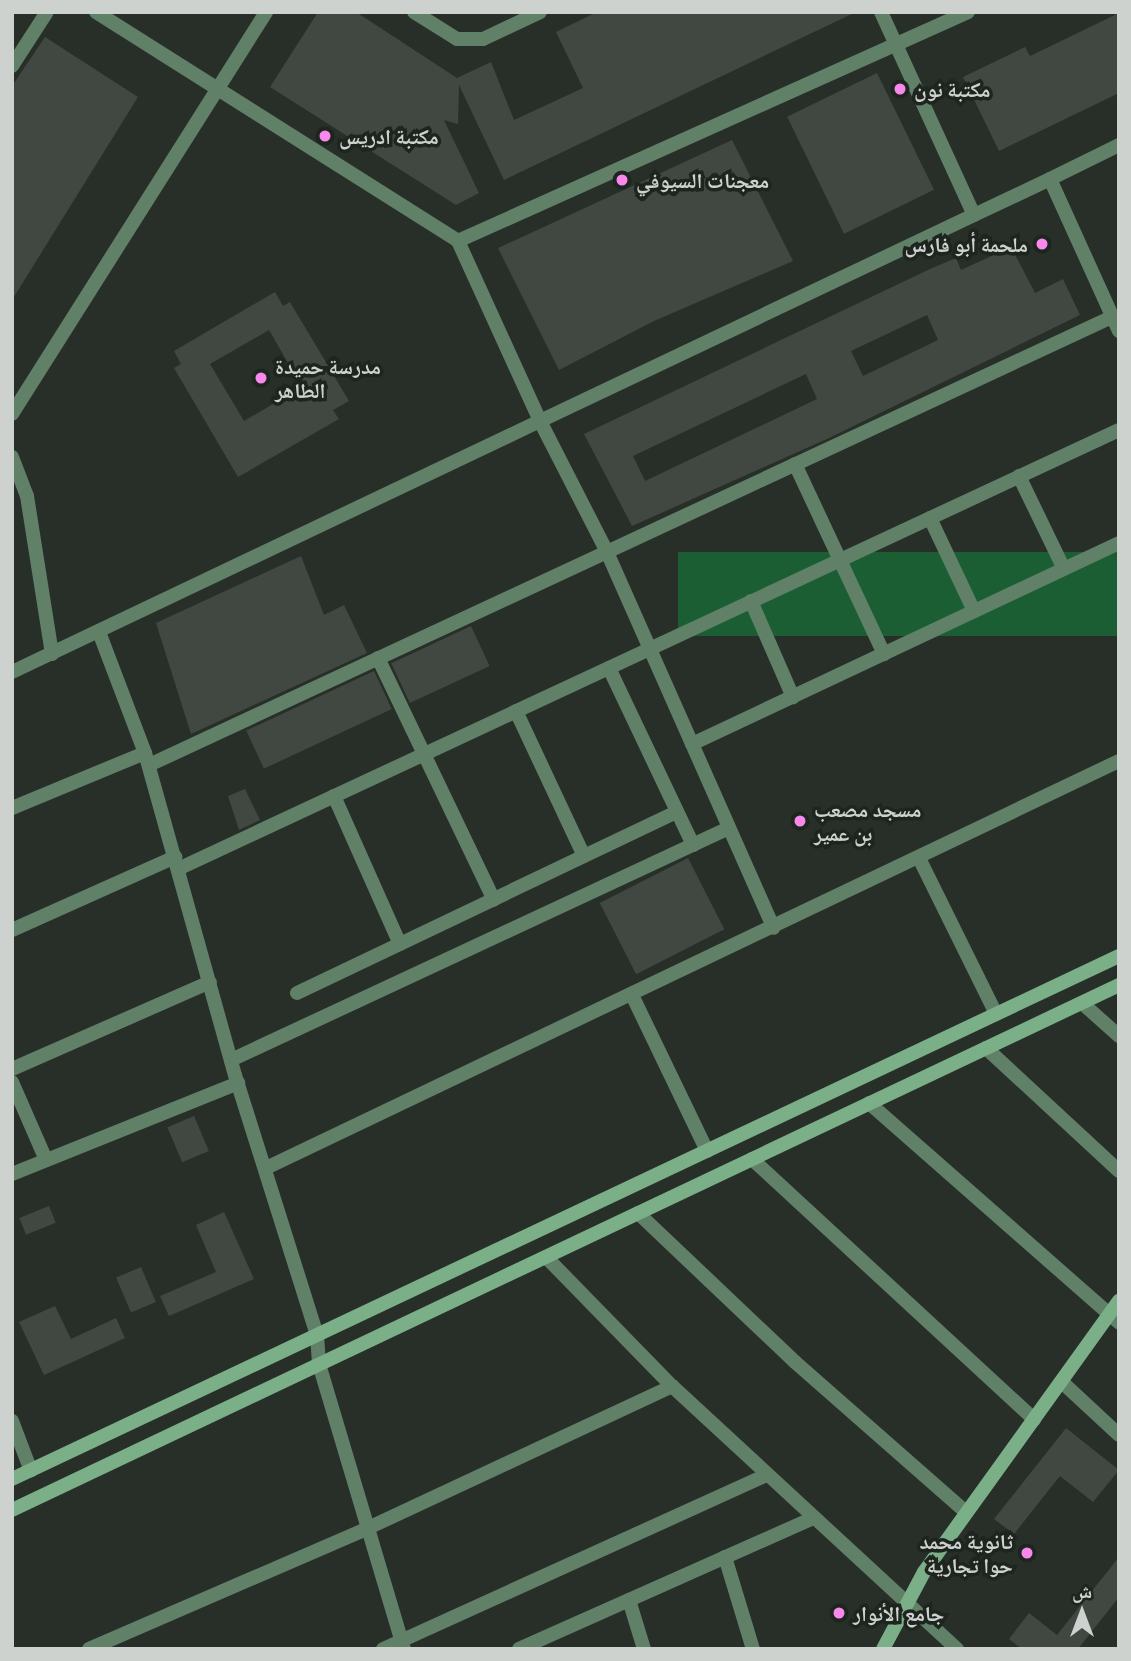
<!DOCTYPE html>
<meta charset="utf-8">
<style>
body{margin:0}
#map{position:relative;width:1131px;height:1661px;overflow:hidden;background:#282f29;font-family:"Exo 2","Noto Naskh Arabic",sans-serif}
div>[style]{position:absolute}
.green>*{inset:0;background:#1c5e34;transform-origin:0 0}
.building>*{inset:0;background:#404841;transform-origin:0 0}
.street>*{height:14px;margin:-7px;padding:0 7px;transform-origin:7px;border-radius:7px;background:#608067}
.secondary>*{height:14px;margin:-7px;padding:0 7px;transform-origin:7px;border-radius:7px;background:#7baf88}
.dots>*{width:19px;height:19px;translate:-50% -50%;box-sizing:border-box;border:4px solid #1e251f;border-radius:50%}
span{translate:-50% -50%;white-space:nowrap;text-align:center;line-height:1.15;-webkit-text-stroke:7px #1e251f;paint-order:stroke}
.poi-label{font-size:21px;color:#ced2cf;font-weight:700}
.left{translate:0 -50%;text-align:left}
.right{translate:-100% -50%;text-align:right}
.frame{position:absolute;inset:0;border:14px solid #ced2cf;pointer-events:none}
.north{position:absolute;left:1047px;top:1577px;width:70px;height:70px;-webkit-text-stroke:5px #1e251f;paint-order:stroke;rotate:0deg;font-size:19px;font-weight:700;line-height:28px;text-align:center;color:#ced2cf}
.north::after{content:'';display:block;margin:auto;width:24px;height:32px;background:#ced2cf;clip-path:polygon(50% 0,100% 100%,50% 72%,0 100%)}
</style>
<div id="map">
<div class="green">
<i style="left:1119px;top:552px;width:84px;height:441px;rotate:90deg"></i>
</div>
<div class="building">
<i style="clip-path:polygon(318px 12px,356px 12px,457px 78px,491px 62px,514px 120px,583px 88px,556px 32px,597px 12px,856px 12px,504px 180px,459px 85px,458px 124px,444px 120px,479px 193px,456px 205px,270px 87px)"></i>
<i style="clip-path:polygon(1119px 13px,1119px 93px,999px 151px,963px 77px,1025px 47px,1030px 56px)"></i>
<i style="clip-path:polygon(45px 37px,138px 97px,12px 300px,12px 86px)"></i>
<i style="left:877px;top:73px;width:130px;height:100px;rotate:64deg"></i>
<i style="clip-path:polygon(732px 140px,793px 261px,654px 321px,559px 370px,498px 248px)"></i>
<i style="clip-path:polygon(evenodd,1011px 247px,1035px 293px,1063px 279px,1080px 315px,829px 438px,632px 526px,584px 434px,930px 269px,956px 258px,961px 270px,1011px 247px,927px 315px,938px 340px,863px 376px,851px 351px,927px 315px,1011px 247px,806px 374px,817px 399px,645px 481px,633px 456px,806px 374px)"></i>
<i style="clip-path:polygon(evenodd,275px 292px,283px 306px,290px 302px,349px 401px,333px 410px,339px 419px,238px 477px,174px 368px,181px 364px,174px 351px,275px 292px,269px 330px,302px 387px,244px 421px,210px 364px,269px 330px)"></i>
<i style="clip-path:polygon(301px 556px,324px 615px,344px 605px,367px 653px,191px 734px,156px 623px)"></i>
<i style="left:471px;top:626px;width:44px;height:88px;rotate:65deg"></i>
<i style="left:374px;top:671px;width:42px;height:141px;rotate:65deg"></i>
<i style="clip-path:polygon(245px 789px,260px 820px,239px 830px,228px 796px)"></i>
<i style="left:688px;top:858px;width:80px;height:99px;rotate:63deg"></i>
<i style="left:194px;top:1116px;width:38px;height:29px;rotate:67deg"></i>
<i style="left:49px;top:1206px;width:18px;height:32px;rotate:68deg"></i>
<i style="clip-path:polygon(224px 1212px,254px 1279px,169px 1316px,160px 1296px,216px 1272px,196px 1225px)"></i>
<i style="left:141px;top:1267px;width:38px;height:27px;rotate:67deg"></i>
<i style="clip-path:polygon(55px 1306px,71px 1339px,116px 1318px,125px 1338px,44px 1375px,19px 1322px)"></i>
<i style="clip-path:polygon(1066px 1428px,1119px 1470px,1093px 1502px,1060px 1476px,1014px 1534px,994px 1519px)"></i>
<i style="clip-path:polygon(1119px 1557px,1119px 1597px,1078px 1649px,1022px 1649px,1009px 1639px,1029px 1613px,1057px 1635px)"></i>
</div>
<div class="street">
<i style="left:96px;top:12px;width:428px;rotate:32.3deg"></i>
<i style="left:414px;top:12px;width:51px;rotate:32.1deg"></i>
<i style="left:457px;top:39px;width:26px"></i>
<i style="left:483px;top:39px;width:63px;rotate:-25.3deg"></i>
<i style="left:881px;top:12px;width:223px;rotate:65.4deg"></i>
<i style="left:974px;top:215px;width:84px;rotate:-25.3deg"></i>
<i style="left:1050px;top:179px;width:167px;rotate:65.6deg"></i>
<i style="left:968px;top:12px;width:559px;rotate:155.82deg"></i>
<i style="left:458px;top:241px;width:198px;rotate:65.5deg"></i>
<i style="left:540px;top:421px;width:480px;rotate:-25.4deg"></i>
<i style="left:12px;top:66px;width:64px;rotate:-57.1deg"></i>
<i style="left:1050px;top:179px;width:77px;rotate:-26.2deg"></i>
<i style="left:12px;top:414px;width:476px;rotate:-57.7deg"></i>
<i style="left:12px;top:457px;width:42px;rotate:69deg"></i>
<i style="left:27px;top:496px;width:160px;rotate:81deg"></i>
<i style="left:795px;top:464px;width:210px;rotate:64.9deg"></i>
<i style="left:1019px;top:476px;width:103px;rotate:64.2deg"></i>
<i style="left:930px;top:518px;width:103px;rotate:64.7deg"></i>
<i style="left:751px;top:601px;width:105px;rotate:66.4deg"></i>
<i style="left:99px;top:632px;width:129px;rotate:69.2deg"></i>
<i style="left:145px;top:753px;width:334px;rotate:74.4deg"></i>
<i style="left:235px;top:1075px;width:273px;rotate:72.5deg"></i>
<i style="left:317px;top:1335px;width:29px;rotate:86deg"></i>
<i style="left:319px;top:1364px;width:297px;rotate:73.4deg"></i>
<i style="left:378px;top:658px;width:268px;rotate:64.4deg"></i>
<i style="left:609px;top:668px;width:196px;rotate:64.6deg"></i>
<i style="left:12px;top:672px;width:585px;rotate:-25.43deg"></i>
<i style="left:540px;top:421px;width:147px;rotate:62.9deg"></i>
<i style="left:607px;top:552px;width:411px;rotate:66.1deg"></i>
<i style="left:516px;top:711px;width:160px;rotate:64.9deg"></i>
<i style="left:692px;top:744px;width:472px;rotate:-25.2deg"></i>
<i style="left:149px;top:765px;width:1062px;rotate:-24.95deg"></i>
<i style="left:334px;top:796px;width:162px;rotate:66deg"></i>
<i style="left:12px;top:808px;width:144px;rotate:-22.5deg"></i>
<i style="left:919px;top:858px;width:174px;rotate:63.7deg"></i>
<i style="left:178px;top:869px;width:1038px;rotate:-25.01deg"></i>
<i style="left:12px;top:930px;width:179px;rotate:-24.1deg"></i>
<i style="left:297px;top:993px;width:421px;rotate:-25.5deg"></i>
<i style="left:632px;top:995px;width:173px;rotate:64.3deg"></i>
<i style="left:1082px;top:1003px;width:50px;rotate:41.7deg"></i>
<i style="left:986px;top:1048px;width:181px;rotate:42.8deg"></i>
<i style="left:231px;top:1060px;width:549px;rotate:-24.98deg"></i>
<i style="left:12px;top:1069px;width:216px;rotate:-23.7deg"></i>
<i style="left:12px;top:1082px;width:85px;rotate:66.4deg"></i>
<i style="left:869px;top:1103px;width:333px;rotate:41.3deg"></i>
<i style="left:752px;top:1159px;width:384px;rotate:42.7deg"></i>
<i style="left:266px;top:1168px;width:945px;rotate:-25.51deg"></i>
<i style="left:12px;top:1174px;width:244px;rotate:-21.9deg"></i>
<i style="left:638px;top:1213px;width:216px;rotate:43.5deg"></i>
<i style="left:795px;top:1362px;width:227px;rotate:41.3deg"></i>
<i style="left:546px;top:1257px;width:180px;rotate:45.7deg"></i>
<i style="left:672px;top:1386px;width:388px;rotate:42.7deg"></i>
<i style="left:1063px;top:1383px;width:76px;rotate:42.9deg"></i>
<i style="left:12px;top:1421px;width:53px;rotate:69.2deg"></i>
<i style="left:725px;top:1557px;width:96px;rotate:73.1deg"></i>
<i style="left:629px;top:1600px;width:51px;rotate:73deg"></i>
<i style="left:89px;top:1649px;width:304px;rotate:-23.4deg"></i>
<i style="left:368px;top:1528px;width:336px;rotate:-25deg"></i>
<i style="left:383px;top:1649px;width:422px;rotate:-24.4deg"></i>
<i style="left:519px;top:1649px;width:322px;rotate:-24deg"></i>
</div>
<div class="secondary">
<i style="left:12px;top:1479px;width:1224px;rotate:-25.29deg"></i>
<i style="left:12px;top:1510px;width:1225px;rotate:-25.37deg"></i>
<i style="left:883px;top:1649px;width:87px;rotate:-62deg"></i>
<i style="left:924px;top:1572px;width:334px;rotate:-54.3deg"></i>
</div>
<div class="dots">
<i style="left:900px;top:89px;background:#f888eb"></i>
<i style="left:325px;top:136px;background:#f888eb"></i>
<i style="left:622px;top:180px;background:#f888eb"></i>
<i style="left:1042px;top:244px;background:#f888eb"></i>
<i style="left:261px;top:378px;background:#f888eb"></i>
<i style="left:800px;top:821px;background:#f888eb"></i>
<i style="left:1027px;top:1553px;background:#f888eb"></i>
<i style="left:839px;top:1613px;background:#f888eb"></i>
</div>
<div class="poi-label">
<span class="left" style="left:914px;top:89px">مكتبة نون</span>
<span class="left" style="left:339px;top:136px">مكتبة ادريس</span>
<span class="left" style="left:636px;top:180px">معجنات السيوفي</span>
<span class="right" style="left:1028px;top:244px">ملحمة أبو فارس</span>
<span class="left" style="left:275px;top:378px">مدرسة حميدة<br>الطاهر</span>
<span class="left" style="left:814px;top:821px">مسجد مصعب<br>بن عمير</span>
<span class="right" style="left:1013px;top:1553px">ثانوية محمد<br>حوا تجارية</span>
<span class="left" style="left:853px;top:1613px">جامع الأنوار</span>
</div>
<div class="frame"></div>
<div class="north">ش</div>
</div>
